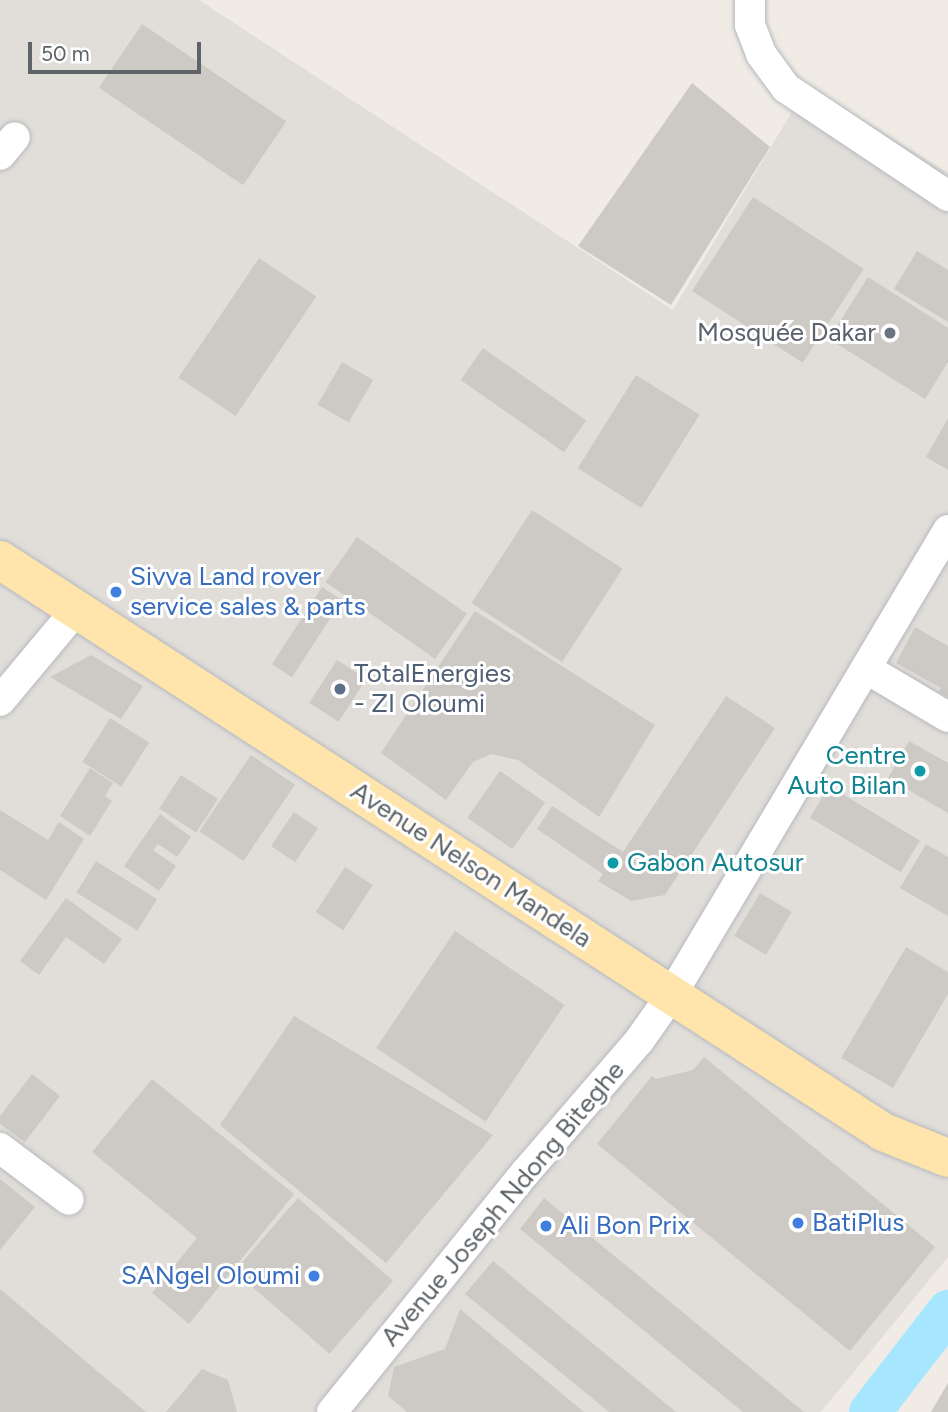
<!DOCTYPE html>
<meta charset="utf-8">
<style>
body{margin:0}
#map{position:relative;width:948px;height:1412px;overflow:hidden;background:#f0ece5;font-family:Figtree,sans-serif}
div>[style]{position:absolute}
.industrial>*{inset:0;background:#e1deda}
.river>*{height:42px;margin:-21px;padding:0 21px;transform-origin:21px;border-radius:21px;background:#a6e7ff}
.building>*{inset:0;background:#cdc9c4;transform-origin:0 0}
.roads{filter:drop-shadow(0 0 2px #b6b9bd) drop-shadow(0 0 2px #b6b9bd)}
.minor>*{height:30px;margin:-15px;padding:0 15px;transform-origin:15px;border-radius:15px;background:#fff}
.major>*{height:38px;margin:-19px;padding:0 19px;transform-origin:19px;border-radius:19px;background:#ffe4ab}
.dots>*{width:19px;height:19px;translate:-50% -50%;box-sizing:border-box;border:4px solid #fff;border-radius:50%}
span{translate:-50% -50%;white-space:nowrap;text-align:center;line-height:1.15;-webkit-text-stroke:6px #fff;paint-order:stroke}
.worship-label{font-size:26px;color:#5b616d}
.right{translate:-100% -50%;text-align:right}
.shop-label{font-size:26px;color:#366cbe}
.left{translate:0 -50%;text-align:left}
.service-label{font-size:26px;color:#4e5e75}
.culture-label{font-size:26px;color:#0d838f}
.street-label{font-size:26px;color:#5d6367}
.scale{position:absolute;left:28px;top:42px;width:173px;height:32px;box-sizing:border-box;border:4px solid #5d6367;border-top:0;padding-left:9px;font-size:21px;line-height:24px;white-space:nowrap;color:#5d6367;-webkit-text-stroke:5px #fff;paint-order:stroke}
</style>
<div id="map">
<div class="industrial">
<i style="clip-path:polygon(0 0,199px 0,673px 310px,808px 85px,948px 173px,948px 1257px,821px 1412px,0 1412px)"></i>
</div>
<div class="river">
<i style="left:870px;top:1412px;width:128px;rotate:-52.3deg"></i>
</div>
<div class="building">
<i style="left:142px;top:24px;width:174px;height:77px;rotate:34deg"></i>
<i style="clip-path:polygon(692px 83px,770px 147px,671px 305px,578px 246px)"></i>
<i style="left:753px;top:197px;width:132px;height:112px;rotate:33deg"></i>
<i style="clip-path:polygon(917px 251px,948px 270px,948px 322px,894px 289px)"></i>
<i style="left:259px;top:258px;width:69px;height:144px;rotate:34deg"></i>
<i style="clip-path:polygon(868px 277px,948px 328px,948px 362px,925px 399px,829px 339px)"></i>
<i style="left:483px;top:348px;width:126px;height:39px;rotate:35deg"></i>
<i style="left:342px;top:362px;width:36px;height:49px;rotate:30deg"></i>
<i style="left:636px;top:375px;width:75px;height:110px;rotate:32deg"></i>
<i style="clip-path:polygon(948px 418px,948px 470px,926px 457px)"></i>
<i style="left:532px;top:510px;width:108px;height:111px;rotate:33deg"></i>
<i style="left:357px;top:537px;width:134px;height:55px;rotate:35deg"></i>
<i style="left:322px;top:587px;width:24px;height:92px;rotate:33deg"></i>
<i style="clip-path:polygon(475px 611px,655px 725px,599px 817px,518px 760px,491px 754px,473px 762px,446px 800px,381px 753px)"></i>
<i style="clip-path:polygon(915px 627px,948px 646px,948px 697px,939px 692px,941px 688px,896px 663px)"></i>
<i style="clip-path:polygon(91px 655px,143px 686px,121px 719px,50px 677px)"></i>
<i style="left:337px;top:660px;width:35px;height:51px;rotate:33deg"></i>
<i style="clip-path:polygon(726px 696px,775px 728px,665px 895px,631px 901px,598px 881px,603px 874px,537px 829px,552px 806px,623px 852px)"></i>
<i style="left:110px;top:718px;width:46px;height:52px;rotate:32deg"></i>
<i style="clip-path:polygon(909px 741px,948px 763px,948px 813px,888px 778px)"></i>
<i style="left:251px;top:755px;width:53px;height:92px;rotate:34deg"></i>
<i style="clip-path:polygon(90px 768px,113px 783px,105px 796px,112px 801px,90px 836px,60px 816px)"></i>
<i style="left:500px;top:771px;width:55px;height:57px;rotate:35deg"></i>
<i style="left:181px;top:775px;width:44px;height:40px;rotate:33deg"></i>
<i style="left:829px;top:786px;width:106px;height:37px;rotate:31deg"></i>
<i style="clip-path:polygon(0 810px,48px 840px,59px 822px,84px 839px,46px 900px,0 870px)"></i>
<i style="left:294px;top:812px;width:29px;height:41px;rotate:34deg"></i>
<i style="clip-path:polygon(160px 814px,191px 837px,177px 857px,158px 844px,153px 850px,176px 866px,159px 891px,124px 866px)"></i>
<i style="clip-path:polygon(926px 844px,948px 857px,948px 916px,900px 888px)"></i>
<i style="left:96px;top:861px;width:72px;height:37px;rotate:32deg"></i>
<i style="left:345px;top:867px;width:33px;height:54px;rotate:33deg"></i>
<i style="left:760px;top:893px;width:37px;height:50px;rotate:31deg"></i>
<i style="clip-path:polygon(66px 898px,122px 939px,104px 964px,66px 937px,39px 975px,20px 961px)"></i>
<i style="left:455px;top:931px;width:132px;height:141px;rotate:34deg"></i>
<i style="clip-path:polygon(906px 947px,948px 972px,948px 994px,893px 1088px,841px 1058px)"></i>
<i style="clip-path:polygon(294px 1016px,493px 1135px,386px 1263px,220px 1125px)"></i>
<i style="clip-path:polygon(704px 1057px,935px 1247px,850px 1351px,597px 1144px,652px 1076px,656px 1079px,693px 1070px)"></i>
<i style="clip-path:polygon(32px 1074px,60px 1096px,25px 1142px,0 1124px,0 1116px)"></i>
<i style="clip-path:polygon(152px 1079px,294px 1194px,189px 1324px,152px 1293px,197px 1238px,92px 1152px)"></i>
<i style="clip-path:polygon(0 1179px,35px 1207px,0 1250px)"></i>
<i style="left:298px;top:1198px;width:126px;height:97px;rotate:41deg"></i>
<i style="clip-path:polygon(544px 1198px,804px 1412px,743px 1412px,520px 1229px)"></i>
<i style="clip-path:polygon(493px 1261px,676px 1412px,609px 1412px,465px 1294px)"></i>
<i style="clip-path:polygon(0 1289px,146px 1412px,0 1412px)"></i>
<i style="clip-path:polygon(460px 1309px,584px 1412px,407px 1412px,388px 1396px,394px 1367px,445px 1349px)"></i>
<i style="clip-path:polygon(202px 1369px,228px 1380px,237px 1412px,166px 1412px)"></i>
<i style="clip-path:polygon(948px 1383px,948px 1412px,931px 1412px)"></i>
</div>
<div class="roads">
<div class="minor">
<i style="left:750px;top:0;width:25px;rotate:90deg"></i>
<i style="left:750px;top:25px;width:31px;rotate:69deg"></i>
<i style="left:761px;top:54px;width:42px;rotate:53.7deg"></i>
<i style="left:786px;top:88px;width:195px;rotate:33.7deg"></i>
<i style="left:0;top:155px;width:23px;rotate:-50deg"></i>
<i style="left:867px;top:669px;width:94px;rotate:30.7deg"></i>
<i style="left:0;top:701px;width:119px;rotate:-50.1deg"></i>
<i style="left:0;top:1148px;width:86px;rotate:37deg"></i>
<i style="left:332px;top:1412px;width:307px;rotate:-51.1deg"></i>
<i style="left:525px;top:1173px;width:174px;rotate:-49.2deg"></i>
<i style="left:639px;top:1041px;width:57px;rotate:-54.9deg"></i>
<i style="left:672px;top:994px;width:540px;rotate:-59.25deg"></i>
</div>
<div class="major">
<i style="left:0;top:560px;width:1052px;rotate:32.93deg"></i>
<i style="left:883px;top:1132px;width:70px;rotate:21.8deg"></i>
</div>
</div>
<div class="dots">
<i style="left:890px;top:333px;background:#6b7280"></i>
<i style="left:116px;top:592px;background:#3f7fe0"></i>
<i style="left:340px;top:689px;background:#5c6f8a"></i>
<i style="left:920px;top:771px;background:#0f9aa8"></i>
<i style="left:613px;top:863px;background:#0f9aa8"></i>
<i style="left:798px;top:1223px;background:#3f7fe0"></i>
<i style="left:546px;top:1226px;background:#3f7fe0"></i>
<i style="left:314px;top:1276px;background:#3f7fe0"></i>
</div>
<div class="worship-label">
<span class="right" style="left:876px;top:333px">Mosquée Dakar</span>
</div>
<div class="shop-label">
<span class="left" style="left:130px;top:592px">Sivva Land rover<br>service sales &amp; parts</span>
<span class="left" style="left:812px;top:1223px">BatiPlus</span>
<span class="left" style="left:560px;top:1226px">Ali Bon Prix</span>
<span class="right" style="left:300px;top:1276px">SANgel Oloumi</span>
</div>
<div class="service-label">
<span class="left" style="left:354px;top:689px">TotalEnergies<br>- ZI Oloumi</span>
</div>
<div class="culture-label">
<span class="right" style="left:906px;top:771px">Centre<br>Auto Bilan</span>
<span class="left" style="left:627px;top:863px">Gabon Autosur</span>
</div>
<div class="street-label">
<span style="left:471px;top:865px;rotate:33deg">Avenue Nelson Mandela</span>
<span style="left:503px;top:1204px;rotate:-50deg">Avenue Joseph Ndong Biteghe</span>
</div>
<div class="scale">50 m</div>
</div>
